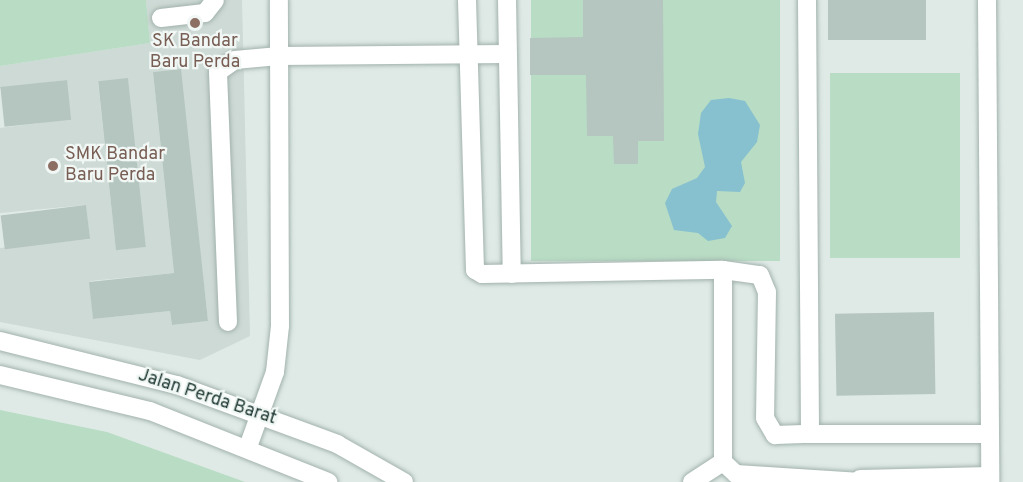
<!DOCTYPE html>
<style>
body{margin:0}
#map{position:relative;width:1023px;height:482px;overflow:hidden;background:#dfeae6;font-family:Overpass,sans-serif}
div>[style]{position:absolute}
.built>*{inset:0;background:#cedad5}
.green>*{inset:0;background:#b8dcc4;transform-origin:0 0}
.water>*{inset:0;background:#87c0cf}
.building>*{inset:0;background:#b5c5bf;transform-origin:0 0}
.roads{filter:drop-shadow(0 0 2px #a2b2ad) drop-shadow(0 0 2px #a2b2ad)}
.minor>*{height:18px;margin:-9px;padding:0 9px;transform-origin:9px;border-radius:9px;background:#fff}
.dots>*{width:16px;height:16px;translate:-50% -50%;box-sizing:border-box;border:3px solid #f0f7f4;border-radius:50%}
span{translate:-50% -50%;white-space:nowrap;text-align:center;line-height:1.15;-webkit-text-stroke:4.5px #f0f7f4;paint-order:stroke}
.education-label{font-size:18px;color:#785e54}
.left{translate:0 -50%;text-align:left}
.street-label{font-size:18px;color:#213a35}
</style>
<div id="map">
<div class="built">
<i style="clip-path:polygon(evenodd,146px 0,242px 0,250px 336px,200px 360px,0 322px,0 248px,90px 239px,86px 205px,0 213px,0 128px,71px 119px,66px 80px,0 88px,0 66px,150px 43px,146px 0,180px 69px,208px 321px,172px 325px,170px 311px,93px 319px,90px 281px,174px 273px,153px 72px,180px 69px,146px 0,128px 79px,145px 247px,116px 250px,98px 82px,128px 79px)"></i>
</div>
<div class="green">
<i style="clip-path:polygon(0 0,146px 0,150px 43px,0 66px)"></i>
<i style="left:531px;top:0;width:249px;height:261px"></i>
<i style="left:960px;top:73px;width:185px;height:130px;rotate:90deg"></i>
<i style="clip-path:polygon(0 410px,107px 432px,245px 482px,0 482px)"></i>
</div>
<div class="water">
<i style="clip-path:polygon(729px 98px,745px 101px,760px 125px,757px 142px,741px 162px,745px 183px,740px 192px,717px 191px,716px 202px,732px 226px,725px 238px,708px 241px,698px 233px,674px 230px,665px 203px,672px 189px,697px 178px,705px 167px,698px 134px,701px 113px,711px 100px)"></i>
</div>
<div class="building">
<i style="clip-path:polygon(583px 0,663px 0,664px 141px,638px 141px,638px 164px,614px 164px,613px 136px,587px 136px,586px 75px,530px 75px,530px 38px,583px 37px)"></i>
<i style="left:828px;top:0;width:98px;height:40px"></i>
<i style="clip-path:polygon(181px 69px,208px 321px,172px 325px,170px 311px,93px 319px,89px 282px,174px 273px,153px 72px)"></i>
<i style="left:128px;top:78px;width:170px;height:30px;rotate:84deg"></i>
<i style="left:67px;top:80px;width:40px;height:67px;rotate:84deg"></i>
<i style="left:86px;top:205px;width:34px;height:86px;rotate:83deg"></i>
<i style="left:934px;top:312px;width:82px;height:99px;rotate:89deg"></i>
</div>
<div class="roads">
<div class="minor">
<i style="left:467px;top:0;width:270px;rotate:88.3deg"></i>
<i style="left:475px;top:270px;width:8px;rotate:30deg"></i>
<i style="left:482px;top:274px;width:241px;rotate:-1deg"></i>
<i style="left:723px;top:270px;width:37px;rotate:8deg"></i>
<i style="left:760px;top:275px;width:18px;rotate:68deg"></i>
<i style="left:767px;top:292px;width:126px;rotate:90.9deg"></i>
<i style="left:765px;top:418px;width:20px;rotate:60deg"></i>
<i style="left:775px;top:435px;width:35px;rotate:-2deg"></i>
<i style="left:507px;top:0;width:274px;rotate:89deg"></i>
<i style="left:807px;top:0;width:434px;rotate:89.6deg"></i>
<i style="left:810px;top:434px;width:180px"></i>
<i style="left:987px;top:0;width:482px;rotate:89.6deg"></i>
<i style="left:161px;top:18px;width:44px;rotate:-6.5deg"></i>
<i style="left:205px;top:13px;width:16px;rotate:-52deg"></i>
<i style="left:228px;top:322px;width:250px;rotate:-92.3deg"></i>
<i style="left:218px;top:72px;width:21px;rotate:-35deg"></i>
<i style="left:235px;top:60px;width:44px;rotate:-5.2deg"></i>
<i style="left:279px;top:56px;width:228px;rotate:-0.5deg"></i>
<i style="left:0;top:341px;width:182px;rotate:14deg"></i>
<i style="left:177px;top:385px;width:171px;rotate:20.2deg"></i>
<i style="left:337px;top:444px;width:77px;rotate:29.6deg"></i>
<i style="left:0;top:375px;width:154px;rotate:13.5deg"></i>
<i style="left:150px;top:411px;width:192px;rotate:21.7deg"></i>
<i style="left:248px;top:447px;width:80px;rotate:-70.2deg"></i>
<i style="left:275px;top:372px;width:46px;rotate:-83.8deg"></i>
<i style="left:280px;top:326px;width:326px;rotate:-90.2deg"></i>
<i style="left:723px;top:462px;width:18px;rotate:43deg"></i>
<i style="left:736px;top:474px;width:125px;rotate:3.7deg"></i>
<i style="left:860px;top:479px;width:130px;rotate:-1.3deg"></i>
<i style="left:692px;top:482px;width:37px;rotate:-33deg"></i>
<i style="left:723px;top:462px;width:192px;rotate:-90deg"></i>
</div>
</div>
<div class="dots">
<i style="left:195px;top:23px;background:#8d6e63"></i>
<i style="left:53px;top:166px;background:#8d6e63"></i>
</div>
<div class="education-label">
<span style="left:195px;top:53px">SK Bandar<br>Baru Perda</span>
<span class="left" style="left:65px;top:166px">SMK Bandar<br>Baru Perda</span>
</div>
<div class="street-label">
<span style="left:207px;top:398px;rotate:18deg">Jalan Perda Barat</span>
</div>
</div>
